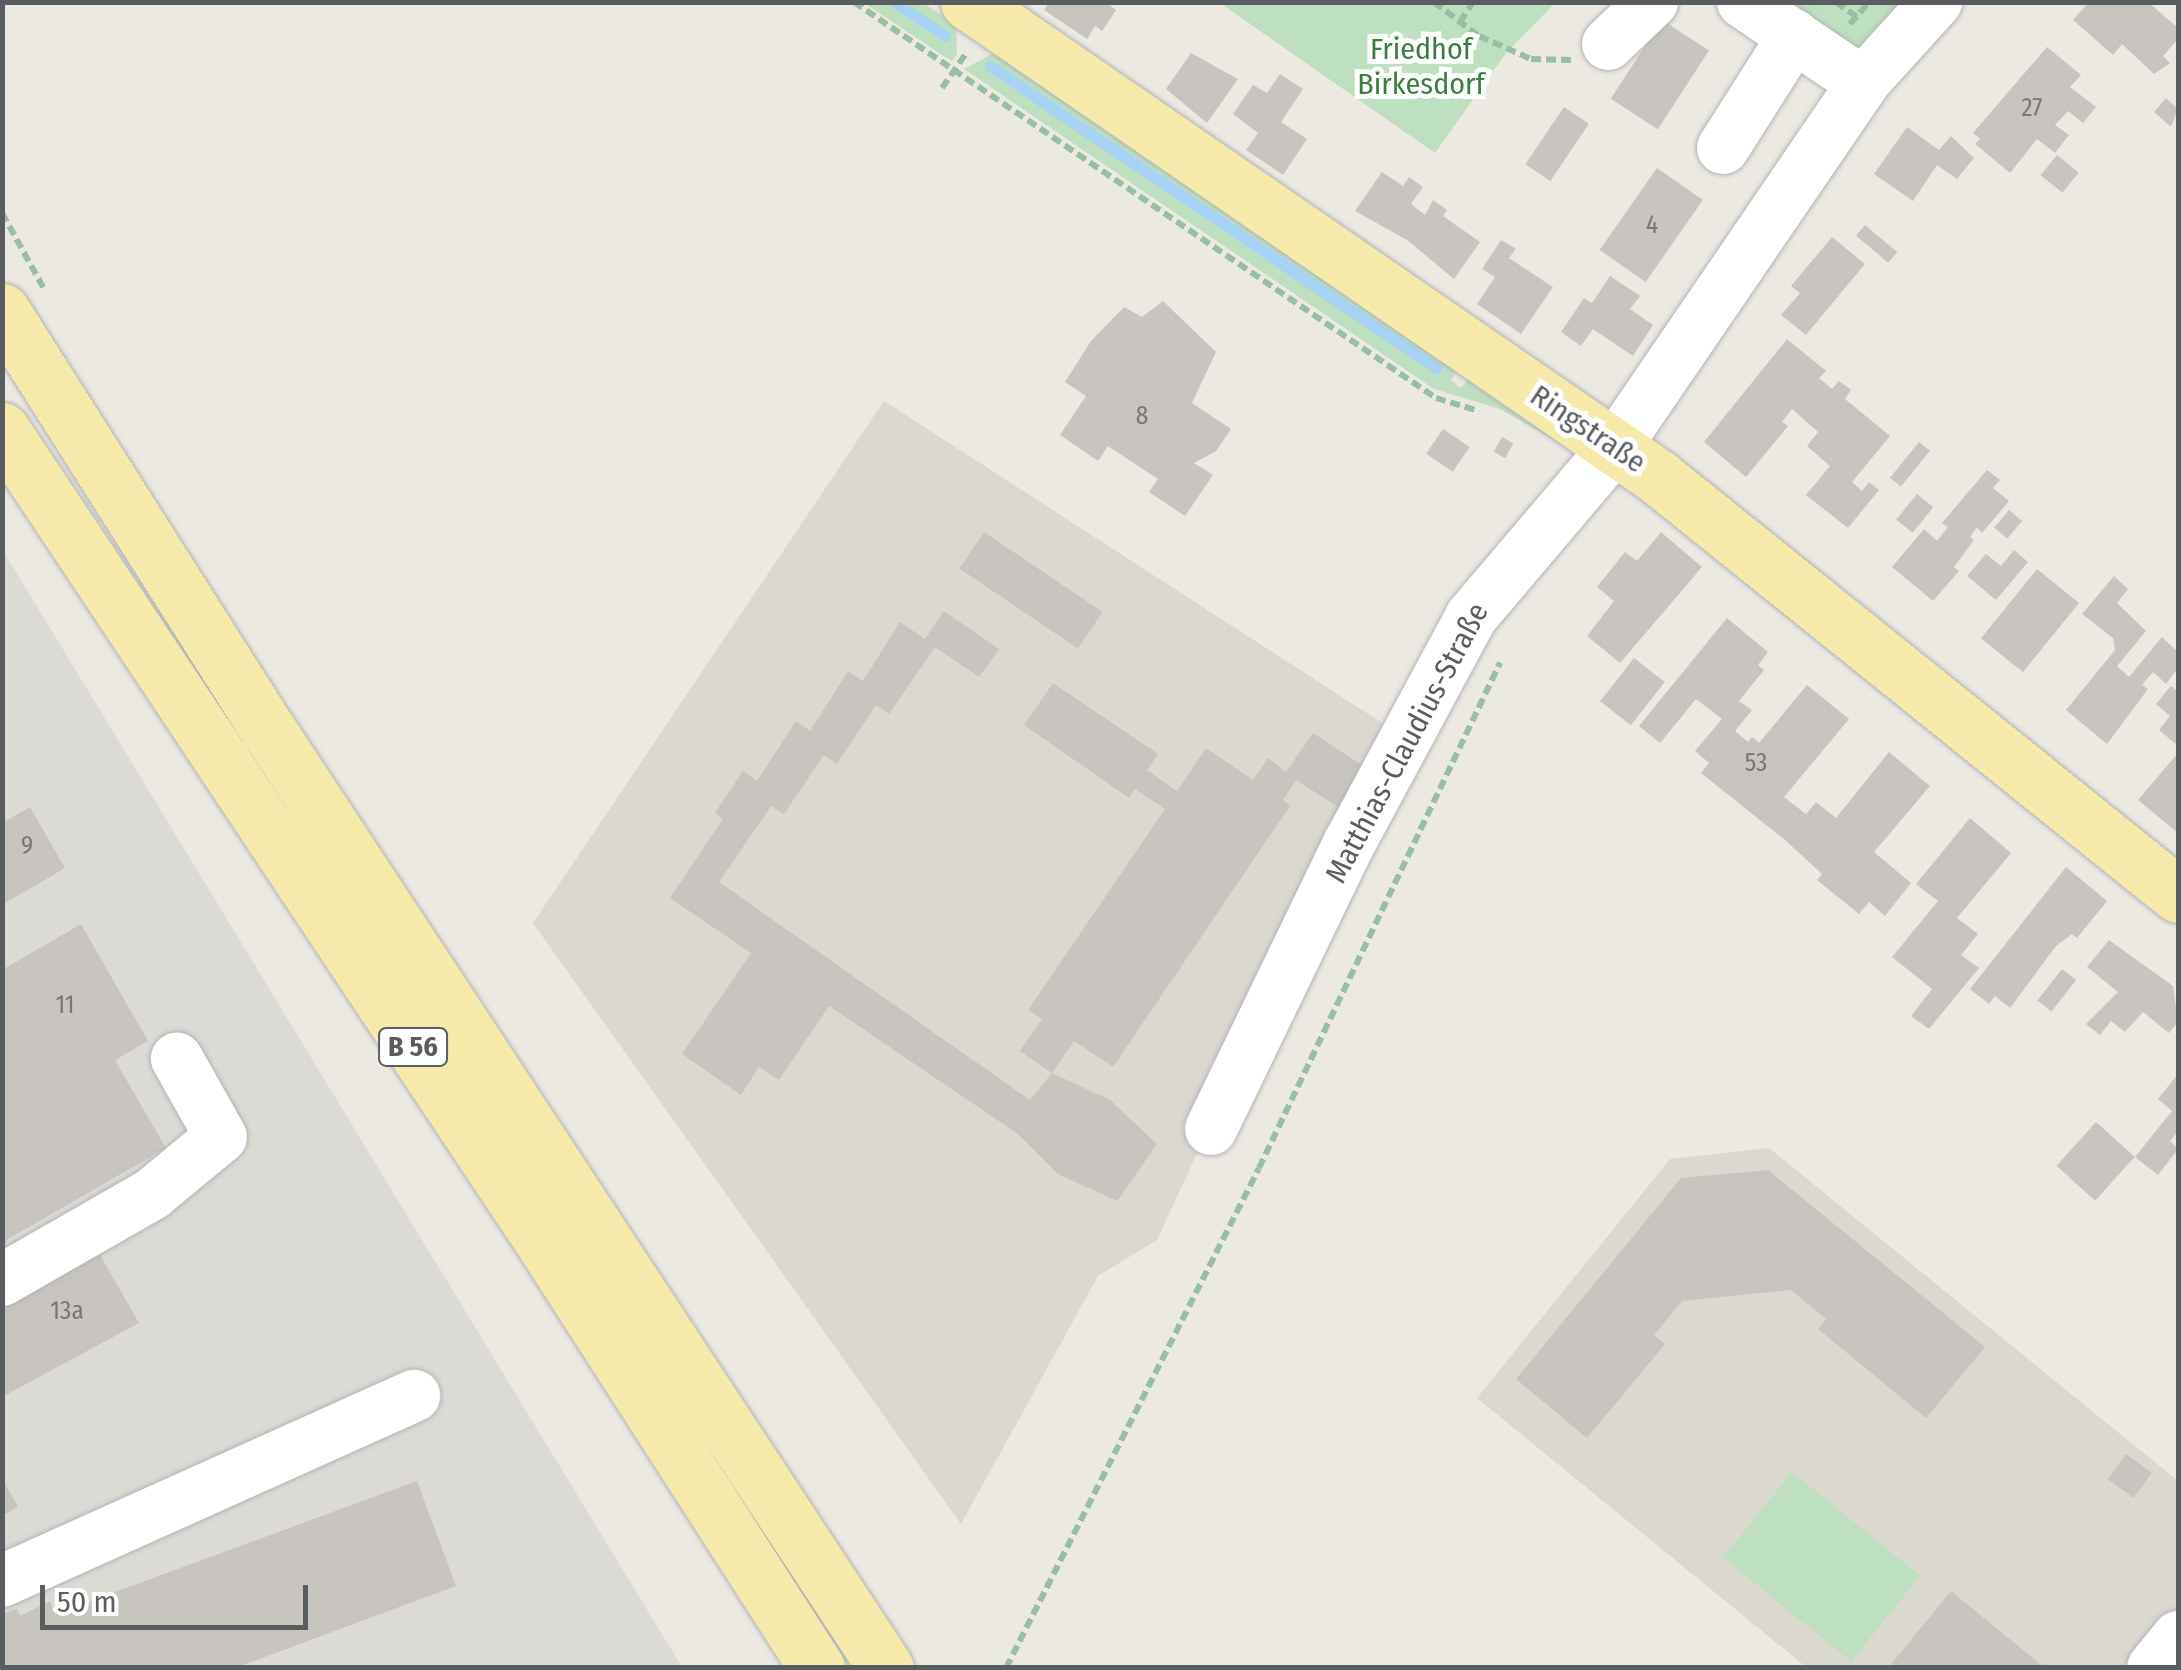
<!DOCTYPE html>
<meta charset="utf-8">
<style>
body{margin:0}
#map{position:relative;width:2181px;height:1670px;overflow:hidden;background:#ebe9e1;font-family:"Fira Sans Condensed",sans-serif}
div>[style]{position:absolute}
.industrial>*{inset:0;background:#dcdad5}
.education>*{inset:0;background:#dbd8cf}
.green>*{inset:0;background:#bfe0c0;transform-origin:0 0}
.stream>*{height:11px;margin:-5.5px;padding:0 5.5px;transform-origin:5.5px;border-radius:5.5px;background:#a6d3f6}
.building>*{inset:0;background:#c8c5c0;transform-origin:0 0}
.path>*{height:6px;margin-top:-3px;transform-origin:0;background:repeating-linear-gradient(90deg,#98bea3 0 10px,transparent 0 15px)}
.roads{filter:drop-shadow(0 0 2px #b2b3b7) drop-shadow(0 0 2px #b2b3b7)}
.minor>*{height:52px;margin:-26px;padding:0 26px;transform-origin:26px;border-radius:26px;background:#fff}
.major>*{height:55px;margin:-27.5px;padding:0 27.5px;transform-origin:27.5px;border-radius:27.5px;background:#f6eaab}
span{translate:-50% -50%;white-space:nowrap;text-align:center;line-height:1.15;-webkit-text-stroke:10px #fff;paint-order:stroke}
.number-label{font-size:25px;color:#767778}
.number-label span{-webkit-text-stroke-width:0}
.shield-label span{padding:2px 8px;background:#fff;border:2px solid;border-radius:8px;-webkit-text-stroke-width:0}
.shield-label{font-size:28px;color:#5a5d60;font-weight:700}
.park-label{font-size:30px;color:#3c7d3f}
.street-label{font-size:30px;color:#5a5d60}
.frame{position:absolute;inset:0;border:5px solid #5a5d60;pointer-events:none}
.scale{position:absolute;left:40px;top:1585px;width:268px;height:45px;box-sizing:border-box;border:5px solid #5a5d60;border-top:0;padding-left:12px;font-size:30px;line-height:35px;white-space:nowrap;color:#5a5d60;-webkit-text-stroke:8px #fff;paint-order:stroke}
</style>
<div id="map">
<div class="industrial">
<i style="clip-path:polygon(2px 549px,408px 1217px,682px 1667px,3px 1667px)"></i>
</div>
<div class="education">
<i style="clip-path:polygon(884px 401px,1393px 730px,1157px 1240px,1098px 1276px,961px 1524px,533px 923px)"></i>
<i style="clip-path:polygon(1769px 1148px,2178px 1481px,2178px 1667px,1806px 1667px,1477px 1398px,1670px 1159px)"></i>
</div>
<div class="green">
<i style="clip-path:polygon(864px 3px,923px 3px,956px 25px,957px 54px,952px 61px,945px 57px)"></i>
<i style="clip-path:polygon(1220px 3px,1555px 2px,1555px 3px,1506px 53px,1435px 153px)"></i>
<i style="clip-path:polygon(1768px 3px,1902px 3px,1850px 58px)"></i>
<i style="clip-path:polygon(996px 52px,1459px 368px,1451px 380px,1461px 388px,1470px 376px,1563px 445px,1500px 409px,1434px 389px,964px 69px)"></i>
<i style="left:1792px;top:1472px;width:165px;height:110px;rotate:39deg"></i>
</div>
<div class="stream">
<i style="left:894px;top:2px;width:61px;rotate:33.7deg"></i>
<i style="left:990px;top:66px;width:539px;rotate:34.1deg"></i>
</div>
<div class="building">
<i style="clip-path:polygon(1049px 2px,1106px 2px,1116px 10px,1102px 31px,1095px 26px,1087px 39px,1044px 10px)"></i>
<i style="clip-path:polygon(2089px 2px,2148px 2px,2178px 28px,2178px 39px,2163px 56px,2170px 63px,2154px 74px,2122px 44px,2113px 55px,2073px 20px)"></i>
<i style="left:1662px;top:20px;width:56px;height:94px;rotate:33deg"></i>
<i style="clip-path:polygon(2047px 47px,2081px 75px,2070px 87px,2096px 107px,2083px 123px,2068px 111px,2055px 125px,2069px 135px,2055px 153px,2037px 139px,2010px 173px,1975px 144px,1980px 139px,1973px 133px)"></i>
<i style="clip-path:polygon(1191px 53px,1238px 79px,1207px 123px,1166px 89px)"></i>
<i style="clip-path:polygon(1280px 74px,1303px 89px,1281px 122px,1307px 139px,1283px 175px,1246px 150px,1258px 133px,1233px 114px,1253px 85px,1267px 93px)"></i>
<i style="clip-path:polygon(2166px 98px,2178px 109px,2171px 127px,2154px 112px)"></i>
<i style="left:1564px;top:107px;width:30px;height:69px;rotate:34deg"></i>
<i style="clip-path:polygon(1907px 127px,1939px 150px,1951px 136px,1974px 158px,1957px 179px,1937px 165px,1913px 201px,1874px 174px)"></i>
<i style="left:2057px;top:155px;width:28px;height:26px;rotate:39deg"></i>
<i style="left:1657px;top:168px;width:56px;height:100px;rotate:35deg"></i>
<i style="clip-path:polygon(1382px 172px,1403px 186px,1409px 177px,1423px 187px,1411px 204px,1425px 215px,1433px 200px,1447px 210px,1443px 216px,1480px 242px,1454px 279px,1407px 240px,1355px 211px)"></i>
<i style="left:1865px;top:225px;width:42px;height:14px;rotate:40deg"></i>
<i style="clip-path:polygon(1832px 237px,1865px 264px,1806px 335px,1781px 315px,1800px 293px,1791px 286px)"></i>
<i style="clip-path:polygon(1501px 240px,1516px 249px,1509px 258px,1553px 287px,1521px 334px,1477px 304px,1495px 277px,1482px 269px)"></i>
<i style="clip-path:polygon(1610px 276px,1640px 296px,1630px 309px,1653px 325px,1633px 356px,1593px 329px,1581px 346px,1561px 332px,1584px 298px,1592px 303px)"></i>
<i style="clip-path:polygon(1163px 301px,1216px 352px,1192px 403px,1231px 429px,1216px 451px,1194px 463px,1213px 475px,1185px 516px,1149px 492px,1158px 479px,1108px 446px,1098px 461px,1060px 435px,1086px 396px,1065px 382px,1091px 341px,1124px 307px,1142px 317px)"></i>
<i style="clip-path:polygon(1787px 339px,1826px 371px,1819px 378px,1832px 389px,1839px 381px,1851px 390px,1845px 399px,1890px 436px,1852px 482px,1862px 491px,1869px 482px,1879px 490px,1848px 528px,1806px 495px,1830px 466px,1807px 446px,1818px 432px,1792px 409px,1782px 422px,1788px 426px,1746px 477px,1704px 442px)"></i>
<i style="left:1443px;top:429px;width:32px;height:30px;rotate:34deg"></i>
<i style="left:1502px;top:437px;width:13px;height:17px;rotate:29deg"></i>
<i style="left:1919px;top:442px;width:14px;height:46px;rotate:39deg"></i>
<i style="clip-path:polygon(1987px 470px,2000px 480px,1993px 488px,2009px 501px,1982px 533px,1977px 527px,1970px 537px,1974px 540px,1954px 567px,1959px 571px,1933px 601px,1892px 567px,1924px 529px,1937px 541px,1948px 527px,1942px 523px)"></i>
<i style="left:1917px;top:494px;width:21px;height:33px;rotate:39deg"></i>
<i style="left:2009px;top:510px;width:17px;height:23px;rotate:40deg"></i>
<i style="left:984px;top:532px;width:143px;height:44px;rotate:34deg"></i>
<i style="clip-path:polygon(1661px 532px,1702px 567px,1620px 663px,1587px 636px,1614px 601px,1597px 587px,1625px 552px,1637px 561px)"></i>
<i style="clip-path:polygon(2014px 550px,2028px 562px,1996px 600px,1967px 576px,1986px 554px,2001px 566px)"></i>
<i style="left:2037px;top:569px;width:54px;height:89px;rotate:39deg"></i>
<i style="clip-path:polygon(2114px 576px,2128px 589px,2117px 603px,2146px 631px,2117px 666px,2129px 677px,2162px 637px,2178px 652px,2178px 668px,2166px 684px,2153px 672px,2142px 685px,2148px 689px,2107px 744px,2066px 710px,2115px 650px,2113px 638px,2082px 614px)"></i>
<i style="clip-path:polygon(944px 611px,999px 649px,979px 677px,935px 647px,889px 714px,876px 705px,837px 764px,824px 755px,784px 814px,771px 806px,719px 882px,1030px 1100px,1052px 1073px,1110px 1100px,1157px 1144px,1117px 1201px,1058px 1174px,1018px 1134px,829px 1006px,779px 1080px,759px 1067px,741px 1095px,682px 1054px,751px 953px,670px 898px,723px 819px,715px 813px,743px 771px,757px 781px,796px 721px,810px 731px,848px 671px,863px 681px,900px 622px,925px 639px)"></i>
<i style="clip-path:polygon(1727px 618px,1768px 652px,1758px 665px,1764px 670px,1739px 701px,1752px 710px,1735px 731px,1748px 742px,1752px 737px,1759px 743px,1807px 685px,1849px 719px,1784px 797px,1806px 814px,1816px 802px,1836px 818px,1889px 752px,1930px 786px,1874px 852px,1911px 883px,1885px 916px,1869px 902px,1859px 914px,1817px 880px,1822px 874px,1785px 840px,1701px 773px,1709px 763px,1695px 751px,1722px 719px,1696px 699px,1660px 743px,1639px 726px)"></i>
<i style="left:1634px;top:658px;width:39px;height:55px;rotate:38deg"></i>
<i style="clip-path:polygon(1053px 683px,1158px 754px,1147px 770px,1177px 791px,1206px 748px,1253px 780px,1268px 758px,1286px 772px,1313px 733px,1365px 767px,1338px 807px,1296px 780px,1283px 800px,1290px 806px,1113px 1067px,1074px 1041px,1052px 1073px,1020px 1051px,1042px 1019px,1028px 1010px,1165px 809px,1135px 789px,1129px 798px,1024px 725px)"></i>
<i style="clip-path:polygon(2171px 686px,2178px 692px,2178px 746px,2159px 730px,2170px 716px,2156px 704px)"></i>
<i style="clip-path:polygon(2178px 753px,2178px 833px,2138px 800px)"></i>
<i style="clip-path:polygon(30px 807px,65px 868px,2px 905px,2px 823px)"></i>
<i style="clip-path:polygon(1970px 818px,2011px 853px,1957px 918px,1978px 934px,1961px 955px,1979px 968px,1929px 1029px,1911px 1016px,1932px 989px,1892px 957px,1938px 901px,1916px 884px)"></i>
<i style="clip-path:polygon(2066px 867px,2107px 901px,2077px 938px,2072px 934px,2056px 946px,2010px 1008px,1995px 996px,1989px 1004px,1970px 989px)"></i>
<i style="clip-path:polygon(81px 924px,148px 1041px,115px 1060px,166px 1148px,8px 1239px,2px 1252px,2px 970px)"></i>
<i style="clip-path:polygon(2109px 940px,2173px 986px,2178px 1022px,2169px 1033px,2143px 1012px,2125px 1032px,2111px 1021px,2100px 1035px,2086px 1024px,2118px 992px,2087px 967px)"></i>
<i style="left:2062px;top:969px;width:18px;height:40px;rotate:38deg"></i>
<i style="clip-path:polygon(2178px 1074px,2178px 1131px,2170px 1141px,2178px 1149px,2158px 1175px,2135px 1157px,2172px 1111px,2158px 1099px)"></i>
<i style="left:2096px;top:1122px;width:52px;height:59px;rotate:42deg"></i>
<i style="clip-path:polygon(1768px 1170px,1985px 1347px,1926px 1418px,1818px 1329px,1826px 1319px,1791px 1290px,1682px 1301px,1654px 1335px,1665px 1344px,1587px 1438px,1516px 1379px,1681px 1178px)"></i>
<i style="clip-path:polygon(96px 1248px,139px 1323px,2px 1397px,2px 1299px)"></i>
<i style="left:2126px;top:1454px;width:32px;height:31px;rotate:36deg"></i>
<i style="clip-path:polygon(2px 1478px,18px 1507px,2px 1516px)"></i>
<i style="clip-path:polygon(417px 1481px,456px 1586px,235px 1668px,2px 1668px,2px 1614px,17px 1609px,20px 1616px,50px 1601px,55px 1614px)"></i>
<i style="clip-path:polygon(1951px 1591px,2045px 1668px,1888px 1668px)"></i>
</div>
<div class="path">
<i style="left:854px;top:2px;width:704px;rotate:34.23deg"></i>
<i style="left:1436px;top:398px;width:45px;rotate:16.8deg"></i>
<i style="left:1434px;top:2px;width:56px;rotate:37.1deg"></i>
<i style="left:1479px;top:36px;width:57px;rotate:23.9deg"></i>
<i style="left:1531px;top:59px;width:40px;rotate:1.4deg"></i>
<i style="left:1836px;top:2px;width:26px;rotate:36deg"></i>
<i style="left:1460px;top:22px;width:24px;rotate:-57deg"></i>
<i style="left:1850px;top:24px;width:29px;rotate:-49deg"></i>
<i style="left:942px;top:88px;width:44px;rotate:-55.2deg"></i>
<i style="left:2px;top:213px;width:85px;rotate:61deg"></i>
<i style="left:1006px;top:1668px;width:560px;rotate:-63.16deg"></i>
<i style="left:1259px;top:1168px;width:560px;rotate:-64.49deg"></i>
</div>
<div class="roads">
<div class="minor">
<i style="left:1743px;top:2px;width:145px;rotate:34deg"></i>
<i style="left:1608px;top:44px;width:61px;rotate:-43.7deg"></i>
<i style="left:1723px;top:148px;width:133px;rotate:-57.6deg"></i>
<i style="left:1211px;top:1129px;width:319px;rotate:-64.2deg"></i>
<i style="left:1350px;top:842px;width:255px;rotate:-61.7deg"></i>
<i style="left:1471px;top:617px;width:223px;rotate:-49.7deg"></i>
<i style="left:1615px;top:447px;width:447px;rotate:-55.7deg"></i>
<i style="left:1867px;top:78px;width:103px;rotate:-47.8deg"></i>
<i style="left:2px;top:1280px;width:173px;rotate:-29.8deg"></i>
<i style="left:152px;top:1194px;width:89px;rotate:-39.6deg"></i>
<i style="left:221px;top:1137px;width:90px;rotate:-119.4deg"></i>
<i style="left:2px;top:1581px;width:452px;rotate:-24.2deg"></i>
<i style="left:2153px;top:1668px;width:40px;rotate:-51deg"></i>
</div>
<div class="major">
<i style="left:968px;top:2px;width:838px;rotate:34.54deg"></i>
<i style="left:1658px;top:477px;width:667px;rotate:38.79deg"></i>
<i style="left:2px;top:311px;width:498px;rotate:57.6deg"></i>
<i style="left:269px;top:731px;width:1122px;rotate:56.64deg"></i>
<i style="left:2px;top:430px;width:982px;rotate:56.34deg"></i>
<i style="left:546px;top:1247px;width:501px;rotate:57.23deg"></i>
</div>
</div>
<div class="number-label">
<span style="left:2032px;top:108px">27</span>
<span style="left:1652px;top:225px">4</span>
<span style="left:1142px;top:416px">8</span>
<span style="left:1756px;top:763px">53</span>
<span style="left:27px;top:846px">9</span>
<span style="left:65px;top:1005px">11</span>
<span style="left:67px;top:1311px">13a</span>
</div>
<div class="shield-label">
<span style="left:413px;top:1047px">B 56</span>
</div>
<div class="park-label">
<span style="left:1421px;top:66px">Friedhof<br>Birkesdorf</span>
</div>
<div class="street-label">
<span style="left:1588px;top:429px;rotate:34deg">Ringstraße</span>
<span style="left:1407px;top:743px;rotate:-62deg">Matthias-Claudius-Straße</span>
</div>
<div class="frame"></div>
<div class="scale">50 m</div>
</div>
